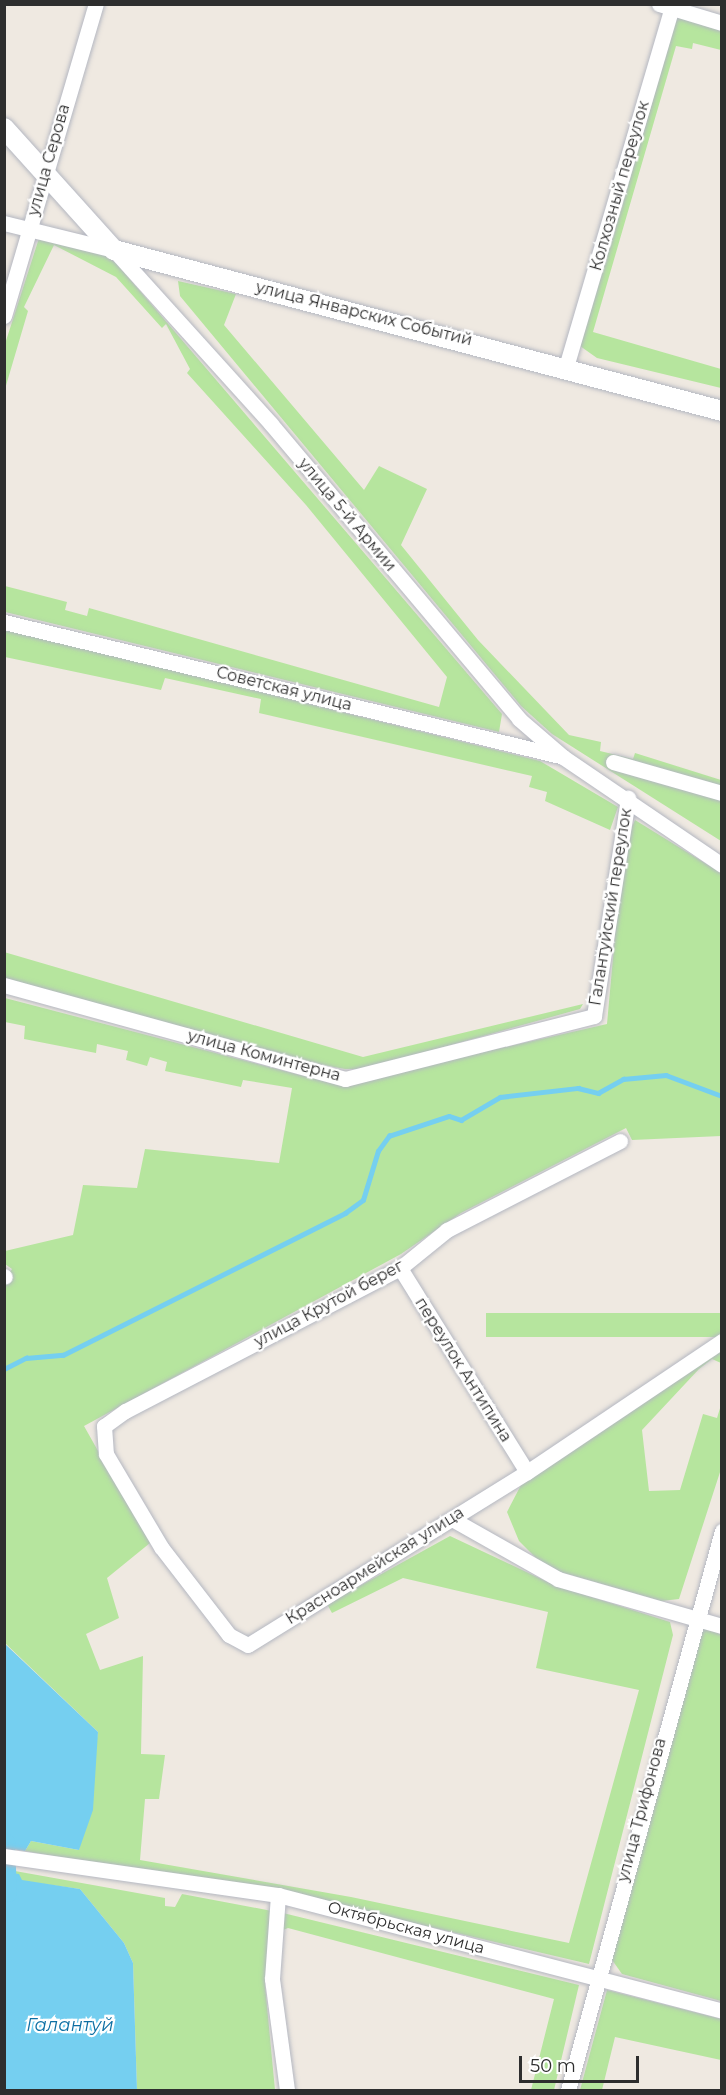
<!DOCTYPE html>
<meta charset="utf-8">
<style>
body{margin:0}
#map{position:relative;width:726px;height:2095px;overflow:hidden;background:#efe9e1;font-family:Montserrat,sans-serif}
div>[style]{position:absolute}
.green>*{inset:0;background:#b6e59e;transform-origin:0 0}
.water>*{inset:0;background:#75cff0}
.stream>*{height:4.5px;margin:-2.25px;padding:0 2.25px;transform-origin:2.25px;border-radius:2.25px;background:#75cff0}
.canal>*{height:16px;margin:-8px;padding:0 8px;transform-origin:8px;border-radius:8px;background:#75cff0}
.roads{filter:drop-shadow(0 0 2px #b4b7c1) drop-shadow(0 0 2px #b4b7c1)}
.minor>*{height:15px;margin:-7.5px;padding:0 7.5px;transform-origin:7.5px;border-radius:7.5px;background:#fff}
.tertiary>*{height:20px;margin:-10px;padding:0 10px;transform-origin:10px;border-radius:10px;background:#fff}
span{translate:-50% -50%;white-space:nowrap;text-align:center;line-height:1.15;-webkit-text-stroke:4.5px #fff;paint-order:stroke}
.street-label{font-size:16px;color:#2e2e2e}
.water-label{font-size:18px;color:#0d6fa3;font-style:italic}
.frame{position:absolute;inset:0;border:6px solid #2e2e2e;pointer-events:none}
.scale{position:absolute;left:519px;top:2056px;width:120px;height:27px;box-sizing:border-box;border:3px solid #2e2e2e;border-top:0;padding-left:8px;font-size:18px;line-height:21px;white-space:nowrap;color:#2e2e2e;-webkit-text-stroke:4px #fff;paint-order:stroke}
</style>
<div id="map">
<div class="green">
<i style="clip-path:polygon(673px 16px,721px 29px,721px 50px,693px 43px,692px 49px,676px 46px,593px 332px,721px 369px,721px 388px,597px 358px,580px 346px)"></i>
<i style="clip-path:polygon(40px 235px,96px 249px,116px 263px,502px 714px,499px 732px,5px 612px,5px 586px,67px 602px,65px 610px,87px 616px,89px 608px,439px 707px,447px 677px,306px 505px,187px 373px,190px 369px,166px 324px,162px 328px,116px 277px,54px 245px,24px 307px,28px 311px,5px 389px,5px 344px)"></i>
<i style="clip-path:polygon(178px 281px,236px 294px,224px 325px,364px 490px,379px 466px,427px 489px,401px 545px,478px 640px,569px 735px,601px 742px,600px 751px,633px 759px,635px 753px,721px 780px,721px 841px,552px 734px,521px 706px,180px 296px)"></i>
<i style="clip-path:polygon(4px 629px,540px 761px,618px 807px,610px 830px,545px 801px,547px 792px,529px 787px,532px 776px,259px 713px,261px 699px,165px 678px,161px 690px,5px 657px)"></i>
<i style="clip-path:polygon(635px 820px,721px 873px,721px 1136px,632px 1140px,626px 1128px,461px 1213px,401px 1254px,84px 1426px,150px 1543px,107px 1578px,119px 1618px,86px 1634px,100px 1670px,143px 1656px,141px 1754px,165px 1755px,159px 1799px,145px 1799px,140px 1860px,351px 1897px,569px 1943px,639px 1690px,536px 1668px,548px 1612px,403px 1578px,332px 1613px,327px 1604px,450px 1536px,554px 1585px,670px 1622px,673px 1635px,589px 1964px,379px 1915px,25px 1851px,31px 1841px,79px 1850px,98px 1732px,5px 1643px,4px 1281px,12px 1269px,5px 1264px,5px 1251px,73px 1235px,83px 1185px,137px 1188px,145px 1149px,279px 1163px,292px 1088px,243px 1080px,241px 1087px,165px 1071px,167px 1062px,150px 1057px,147px 1066px,126px 1060px,128px 1051px,97px 1044px,96px 1053px,24px 1039px,25px 1026px,5px 1022px,5px 998px,338px 1085px,607px 1024px,623px 847px)"></i>
<i style="clip-path:polygon(4px 952px,363px 1057px,583px 1004px,580px 1009px,365px 1069px,345px 1069px,271px 1056px,5px 987px)"></i>
<i style="left:721px;top:1313px;width:24px;height:235px;rotate:90deg"></i>
<i style="clip-path:polygon(721px 1346px,721px 1363px,712px 1359px,699px 1369px,642px 1430px,649px 1491px,680px 1490px,703px 1414px,717px 1418px,721px 1405px,721px 1469px,679px 1599px,661px 1601px,560px 1572px,536px 1558px,519px 1541px,507px 1512px,522px 1483px)"></i>
<i style="clip-path:polygon(698px 1621px,721px 1627px,721px 2001px,622px 1974px,610px 1957px)"></i>
<i style="clip-path:polygon(4px 1869px,165px 1898px,165px 1906px,175px 1907px,182px 1894px,272px 1911px,265px 1985px,275px 2090px,137px 2090px,133px 1963px,124px 1943px,80px 1889px,22px 1881px)"></i>
<i style="clip-path:polygon(283px 1913px,579px 1985px,554px 2090px,531px 2090px,554px 1999px,288px 1928px,278px 1932px)"></i>
<i style="clip-path:polygon(607px 1990px,721px 2019px,721px 2060px,615px 2037px,602px 2090px,580px 2090px)"></i>
</div>
<div class="water">
<i style="clip-path:polygon(4px 1643px,98px 1732px,93px 1810px,79px 1850px,31px 1841px,25px 1851px,5px 1848px)"></i>
<i style="clip-path:polygon(5px 1872px,19px 1874px,22px 1880px,80px 1889px,124px 1943px,133px 1963px,137px 2090px,5px 2090px)"></i>
</div>
<div class="stream">
<i style="left:4px;top:1369px;width:25px;rotate:-27deg"></i>
<i style="left:26px;top:1358px;width:37px;rotate:-5deg"></i>
<i style="left:63px;top:1355px;width:316px;rotate:-26.7deg"></i>
<i style="left:345px;top:1213px;width:22px;rotate:-36deg"></i>
<i style="left:363px;top:1200px;width:51px;rotate:-73deg"></i>
<i style="left:378px;top:1151px;width:19px;rotate:-54deg"></i>
<i style="left:389px;top:1136px;width:63px;rotate:-18.4deg"></i>
<i style="left:449px;top:1116px;width:13px;rotate:18deg"></i>
<i style="left:461px;top:1120px;width:45px;rotate:-30.5deg"></i>
<i style="left:500px;top:1097px;width:79px;rotate:-6.6deg"></i>
<i style="left:578px;top:1088px;width:21px;rotate:14deg"></i>
<i style="left:598px;top:1093px;width:29px;rotate:-29deg"></i>
<i style="left:623px;top:1079px;width:43px;rotate:-5.3deg"></i>
<i style="left:666px;top:1075px;width:60px;rotate:20.6deg"></i>
</div>
<div class="canal">
<i style="left:7px;top:1842px;width:52px;rotate:87.8deg"></i>
</div>
<div class="roads">
<div class="minor">
<i style="left:659px;top:4px;width:66px;rotate:16.8deg"></i>
<i style="left:4px;top:223px;width:113px;rotate:13.8deg"></i>
<i style="left:114px;top:250px;width:234px;rotate:47.9deg"></i>
<i style="left:271px;top:424px;width:385px;rotate:49.9deg"></i>
<i style="left:519px;top:719px;width:58px;rotate:40.8deg"></i>
<i style="left:563px;top:757px;width:192px;rotate:34.2deg"></i>
<i style="left:4px;top:316px;width:325px;rotate:-73.6deg"></i>
<i style="left:566px;top:367px;width:378px;rotate:-73.6deg"></i>
<i style="left:4px;top:622px;width:572px;rotate:13.55deg"></i>
<i style="left:613px;top:762px;width:113px;rotate:15.9deg"></i>
<i style="left:4px;top:985px;width:354px;rotate:15.4deg"></i>
<i style="left:345px;top:1079px;width:257px;rotate:-14.2deg"></i>
<i style="left:594px;top:1016px;width:221px;rotate:-81.1deg"></i>
<i style="left:620px;top:1141px;width:195px;rotate:152.8deg"></i>
<i style="left:447px;top:1230px;width:60px;rotate:141deg"></i>
<i style="left:400px;top:1268px;width:310px;rotate:152.5deg"></i>
<i style="left:125px;top:1411px;width:26px;rotate:144deg"></i>
<i style="left:104px;top:1426px;width:28px;rotate:86deg"></i>
<i style="left:106px;top:1454px;width:108px;rotate:59.4deg"></i>
<i style="left:161px;top:1547px;width:111px;rotate:52.3deg"></i>
<i style="left:229px;top:1635px;width:21px;rotate:28deg"></i>
<i style="left:248px;top:1645px;width:328px;rotate:-31.8deg"></i>
<i style="left:527px;top:1472px;width:235px;rotate:-33.9deg"></i>
<i style="left:400px;top:1268px;width:240px;rotate:58.1deg"></i>
<i style="left:4px;top:1276px;width:1px;rotate:45deg"></i>
<i style="left:452px;top:1519px;width:122px;rotate:29.5deg"></i>
<i style="left:558px;top:1579px;width:171px;rotate:16deg"></i>
<i style="left:4px;top:1856px;width:277px;rotate:8.1deg"></i>
<i style="left:278px;top:1895px;width:459px;rotate:14.6deg"></i>
<i style="left:278px;top:1895px;width:84px;rotate:94.1deg"></i>
<i style="left:272px;top:1979px;width:112px;rotate:82.3deg"></i>
<i style="left:568px;top:2090px;width:580px;rotate:-74.6deg"></i>
</div>
<div class="tertiary">
<i style="left:4px;top:128px;width:164px;rotate:48deg"></i>
<i style="left:114px;top:250px;width:629px;rotate:14.83deg"></i>
</div>
</div>
<div class="street-label">
<span style="left:49px;top:160px;rotate:-74deg">улица Серова</span>
<span style="left:620px;top:186px;rotate:-74deg">Колхозный переулок</span>
<span style="left:364px;top:314px;rotate:14deg">улица Январских Событий</span>
<span style="left:347px;top:515px;rotate:50deg">улица 5-й Армии</span>
<span style="left:284px;top:689px;rotate:14deg">Советская улица</span>
<span style="left:611px;top:907px;rotate:-81deg">Галантуйский переулок</span>
<span style="left:264px;top:1056px;rotate:15deg">улица Коминтерна</span>
<span style="left:329px;top:1304px;rotate:-28deg">улица Крутой берег</span>
<span style="left:463px;top:1370px;rotate:58deg">переулок Антипина</span>
<span style="left:375px;top:1566px;rotate:-32deg">Красноармейская улица</span>
<span style="left:642px;top:1810px;rotate:-75deg">улица Трифонова</span>
<span style="left:406px;top:1928px;rotate:15deg">Октябрьская улица</span>
</div>
<div class="water-label">
<span style="left:70px;top:2025px">Галантуй</span>
</div>
<div class="frame"></div>
<div class="scale">50 m</div>
</div>
